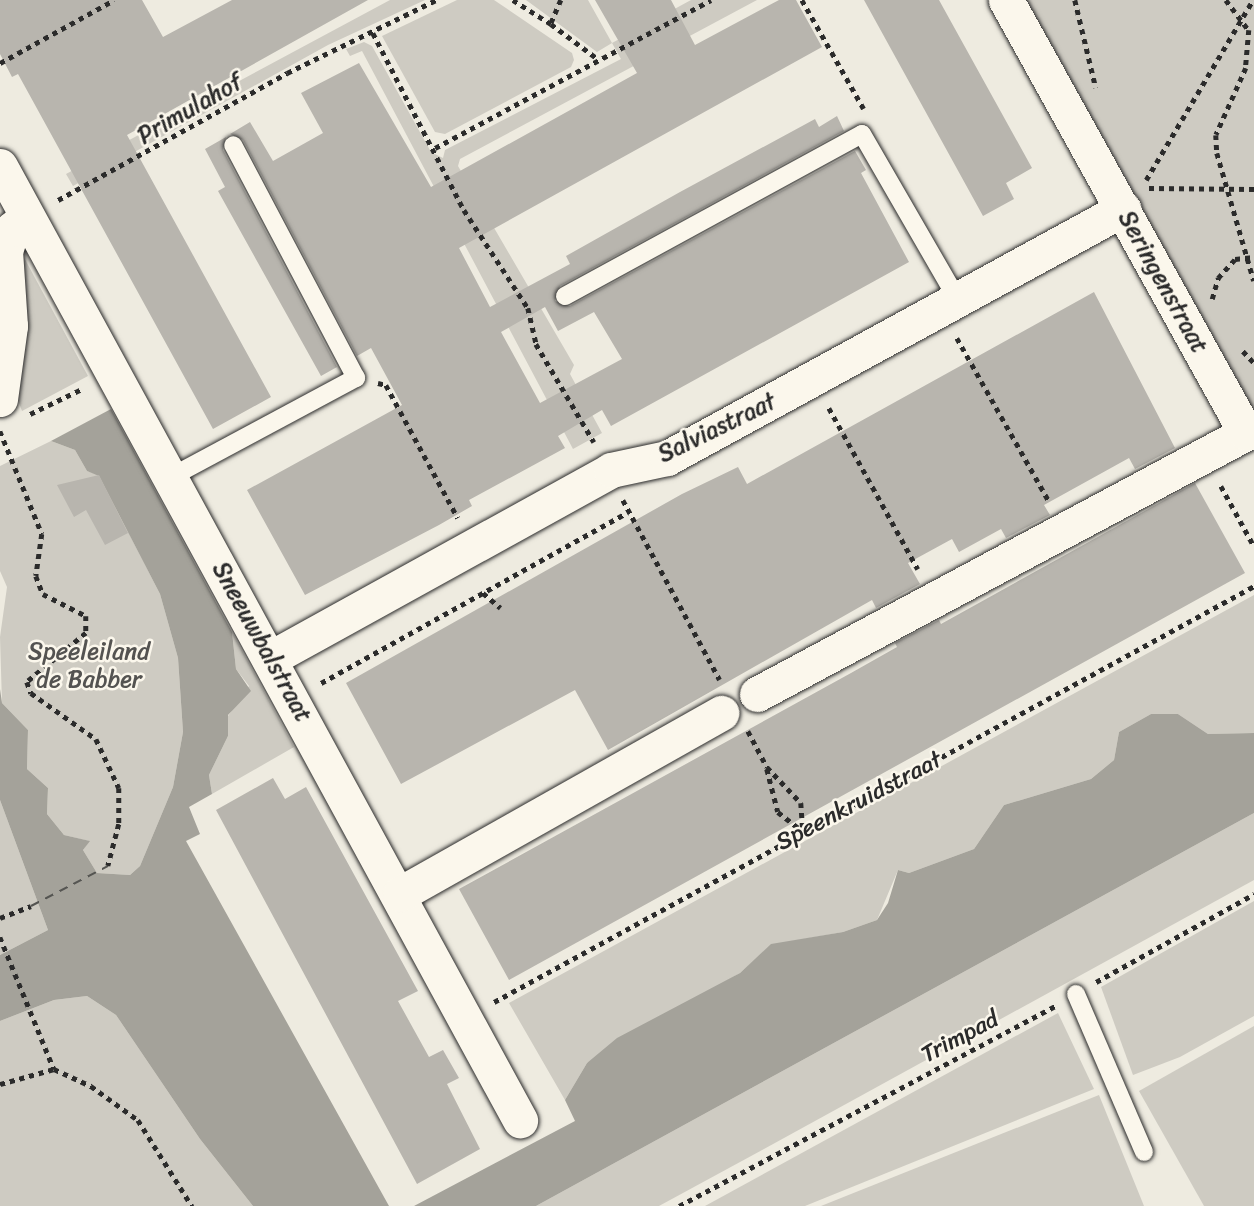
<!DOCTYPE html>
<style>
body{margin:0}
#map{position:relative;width:1254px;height:1206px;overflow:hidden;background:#eeebe0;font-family:Sriracha,sans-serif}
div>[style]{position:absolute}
.green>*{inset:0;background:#cecbc2}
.water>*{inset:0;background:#a4a29a}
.ferry>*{height:2px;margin-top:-1px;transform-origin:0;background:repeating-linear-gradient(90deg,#555552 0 9px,transparent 0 16px)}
.building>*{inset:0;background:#b8b5ae}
.path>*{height:4.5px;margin-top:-2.25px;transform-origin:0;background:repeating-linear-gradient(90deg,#2b2b2b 0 5px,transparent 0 10px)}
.roads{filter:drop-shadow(0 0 2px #2b2b2b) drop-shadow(0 0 2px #2b2b2b)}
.lane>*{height:18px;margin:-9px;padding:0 9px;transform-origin:9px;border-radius:9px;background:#fbf7ec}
.street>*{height:35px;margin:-17.5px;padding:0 17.5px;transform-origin:17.5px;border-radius:17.5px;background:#fbf7ec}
span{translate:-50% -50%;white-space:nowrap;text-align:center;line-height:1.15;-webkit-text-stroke:5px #fbf7ec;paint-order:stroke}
.street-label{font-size:24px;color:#2b2b2b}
.park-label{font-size:24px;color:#545351}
</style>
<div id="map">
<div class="green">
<i style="clip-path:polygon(390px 0,425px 0,328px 45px,73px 186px,66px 174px)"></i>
<i style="clip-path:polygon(457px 0,494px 0,572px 53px,574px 60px,571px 67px,445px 134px,435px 132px,382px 36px)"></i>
<i style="clip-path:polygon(526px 0,588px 0,612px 43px,691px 0,757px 0,460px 159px,458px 166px,574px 365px,570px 374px,602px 433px,573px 449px,362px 51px,350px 56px,346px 49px,364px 42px,372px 46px,431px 152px,443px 158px,445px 150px,621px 59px,612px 43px,597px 52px)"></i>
<i style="clip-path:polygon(1022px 0,1254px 0,1254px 418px)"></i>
<i style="clip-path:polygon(21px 252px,88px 376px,22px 411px,12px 384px)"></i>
<i style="clip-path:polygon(51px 441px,75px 450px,87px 471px,99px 475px,160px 594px,178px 658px,183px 732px,173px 787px,140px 866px,130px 875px,97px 873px,83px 850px,89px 841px,64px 835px,47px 814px,48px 788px,27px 769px,28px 730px,2px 703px,0 637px,7px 587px,0 571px,0 466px)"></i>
<i style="clip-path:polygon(1254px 595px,1254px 733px,1208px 734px,1178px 714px,1151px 714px,1119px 732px,1114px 760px,1091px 779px,1004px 805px,974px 849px,909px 873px,898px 870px,877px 920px,843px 932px,771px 945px,740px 973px,587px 1063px,565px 1100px,509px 1003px)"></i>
<i style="clip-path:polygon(232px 632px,294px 747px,212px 794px,209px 775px,228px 736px,228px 716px,249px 686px,236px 669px)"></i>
<i style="clip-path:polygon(0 800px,48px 930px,0 955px)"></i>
<i style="clip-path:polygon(1254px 813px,1254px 880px,764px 1149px,659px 1206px,536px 1206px)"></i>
<i style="clip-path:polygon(1254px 901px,1254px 1016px,1180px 1057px,1133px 1075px,1101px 987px)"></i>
<i style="clip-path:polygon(87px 996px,116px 1015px,200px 1139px,253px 1206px,0 1206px,0 1021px,54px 1000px)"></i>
<i style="clip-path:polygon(1058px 1013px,1094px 1089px,805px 1206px,705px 1206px)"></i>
<i style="clip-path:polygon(1254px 1026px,1254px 1206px,1204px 1206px,1139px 1091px)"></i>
<i style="clip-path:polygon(1099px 1095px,1144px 1206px,821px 1206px)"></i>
</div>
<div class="water">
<i style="clip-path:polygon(111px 409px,232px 632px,236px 669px,251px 691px,228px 715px,228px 736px,209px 775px,212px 794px,189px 807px,200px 834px,186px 841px,389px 1206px,253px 1206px,200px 1139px,116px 1015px,87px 996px,54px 1000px,0 1021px,0 955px,48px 930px,0 800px,0 689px,2px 703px,28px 730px,27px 769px,48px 788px,47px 814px,64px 835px,90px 841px,83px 850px,97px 873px,130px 875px,140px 866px,173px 787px,183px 732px,178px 658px,160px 594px,99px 476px,87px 471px,75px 450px,51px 441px)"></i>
<i style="clip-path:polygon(1151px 714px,1178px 714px,1208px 734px,1254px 733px,1254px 813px,536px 1206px,414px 1206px,575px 1121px,565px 1100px,587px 1063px,617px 1038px,740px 973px,771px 944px,843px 932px,877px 920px,888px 903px,898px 870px,909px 873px,974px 849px,1004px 805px,1091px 779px,1114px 760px,1119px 732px)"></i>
</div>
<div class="ferry">
<i style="left:31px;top:906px;width:87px;rotate:-27.5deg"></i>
</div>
<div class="building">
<i style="clip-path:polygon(0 0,142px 0,163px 37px,232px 0,368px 0,127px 135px,271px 397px,213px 429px,18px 74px,12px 77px,0 54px)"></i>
<i style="clip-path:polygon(evenodd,595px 0,671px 0,695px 45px,779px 0,796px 0,822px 47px,459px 248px,490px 307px,570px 264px,566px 256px,680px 192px,815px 119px,819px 127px,837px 116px,844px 131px,560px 286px,555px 301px,570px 306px,855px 151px,866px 170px,861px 173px,909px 262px,611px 426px,602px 410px,558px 436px,565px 448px,469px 500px,472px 506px,439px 525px,305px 595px,247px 490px,402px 405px,371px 348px,357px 356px,243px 140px,230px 134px,250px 122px,273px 161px,323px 133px,301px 93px,359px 63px,431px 187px,637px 73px,595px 0,545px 307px,558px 331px,594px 312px,622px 359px,540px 403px,501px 332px,545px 307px)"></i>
<i style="clip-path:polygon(864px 0,939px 0,1032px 168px,1006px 183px,1014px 199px,983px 216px)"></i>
<i style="clip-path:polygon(226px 137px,223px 150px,337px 367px,321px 376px,218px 191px,225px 187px,205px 149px)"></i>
<i style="clip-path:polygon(1094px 292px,1175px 448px,1135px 469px,1129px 458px,1044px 505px,1050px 515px,1006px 538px,1001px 529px,959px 552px,952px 539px,908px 563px,920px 584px,876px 608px,872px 600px,608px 750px,575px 690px,401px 784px,346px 683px,682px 494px,738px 467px,747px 484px)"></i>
<i style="clip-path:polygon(99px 475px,128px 533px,105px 545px,86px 510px,74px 517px,57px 485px)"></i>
<i style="clip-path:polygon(1195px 483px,1245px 573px,509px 980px,459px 889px,851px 673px,897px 647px,895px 643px,939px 620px,941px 624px)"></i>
<i style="clip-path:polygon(273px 778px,285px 799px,306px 787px,418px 991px,398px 1001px,429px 1057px,443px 1050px,459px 1078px,447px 1084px,480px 1149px,417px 1184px,216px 810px)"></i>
</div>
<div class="path">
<i style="left:513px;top:0;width:45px;rotate:32.3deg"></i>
<i style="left:561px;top:0;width:26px;rotate:113deg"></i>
<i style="left:551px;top:24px;width:59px;rotate:36.7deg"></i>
<i style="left:802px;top:0;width:125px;rotate:60.4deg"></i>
<i style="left:1075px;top:0;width:90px;rotate:76.6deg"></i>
<i style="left:1226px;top:0;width:38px;rotate:53deg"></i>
<i style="left:1249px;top:30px;width:38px;rotate:95deg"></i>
<i style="left:1246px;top:68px;width:73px;rotate:114.1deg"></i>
<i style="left:1216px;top:135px;width:18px;rotate:87deg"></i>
<i style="left:1217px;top:153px;width:133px;rotate:73.9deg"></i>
<i style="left:373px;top:33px;width:199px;rotate:62.8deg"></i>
<i style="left:464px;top:210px;width:117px;rotate:56.9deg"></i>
<i style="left:528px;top:308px;width:37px;rotate:77deg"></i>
<i style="left:536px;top:344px;width:114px;rotate:59.4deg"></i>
<i style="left:0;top:63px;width:130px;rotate:-28.9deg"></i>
<i style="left:435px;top:148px;width:313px;rotate:-28.2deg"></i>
<i style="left:1146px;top:180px;width:209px;rotate:-59.3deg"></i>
<i style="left:1149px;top:188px;width:105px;rotate:0.5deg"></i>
<i style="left:58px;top:200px;width:262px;rotate:-29deg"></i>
<i style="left:287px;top:73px;width:166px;rotate:-26.1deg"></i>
<i style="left:1212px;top:299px;width:22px;rotate:-74deg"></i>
<i style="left:1218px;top:278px;width:25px;rotate:-48deg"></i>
<i style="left:1235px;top:259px;width:19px;rotate:-6deg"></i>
<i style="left:957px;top:338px;width:187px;rotate:60.6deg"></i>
<i style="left:1243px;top:351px;width:16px;rotate:47deg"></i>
<i style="left:378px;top:383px;width:8px;rotate:14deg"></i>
<i style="left:386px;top:385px;width:151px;rotate:61.6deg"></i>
<i style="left:829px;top:408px;width:184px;rotate:61.1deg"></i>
<i style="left:30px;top:414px;width:58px;rotate:-25.7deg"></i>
<i style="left:0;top:431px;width:111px;rotate:67.8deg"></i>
<i style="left:42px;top:534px;width:42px;rotate:98.1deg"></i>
<i style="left:36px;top:576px;width:19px;rotate:69deg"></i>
<i style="left:43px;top:594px;width:48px;rotate:27.1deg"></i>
<i style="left:86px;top:616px;width:17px;rotate:90deg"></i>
<i style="left:86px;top:633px;width:77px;rotate:140.3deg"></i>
<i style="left:27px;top:682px;width:12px;rotate:70deg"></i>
<i style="left:31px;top:693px;width:80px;rotate:35.3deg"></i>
<i style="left:96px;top:739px;width:54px;rotate:64.9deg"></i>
<i style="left:119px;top:788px;width:36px;rotate:90deg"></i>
<i style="left:119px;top:824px;width:43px;rotate:104.7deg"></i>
<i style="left:1221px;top:486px;width:68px;rotate:61.2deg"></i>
<i style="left:623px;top:500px;width:204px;rotate:61.7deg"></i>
<i style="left:483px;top:593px;width:23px;rotate:40deg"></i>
<i style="left:321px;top:683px;width:351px;rotate:-29.1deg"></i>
<i style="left:748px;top:731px;width:41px;rotate:62.2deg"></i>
<i style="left:767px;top:767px;width:50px;rotate:46.6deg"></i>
<i style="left:801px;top:803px;width:29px;rotate:86deg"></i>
<i style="left:767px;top:769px;width:44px;rotate:75.7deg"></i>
<i style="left:778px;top:812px;width:31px;rotate:38deg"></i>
<i style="left:0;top:918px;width:33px;rotate:-21deg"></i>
<i style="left:0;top:937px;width:143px;rotate:67.8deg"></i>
<i style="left:1096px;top:982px;width:181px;rotate:-29.1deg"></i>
<i style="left:494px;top:1002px;width:866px;rotate:-28.69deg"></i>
<i style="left:0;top:1084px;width:56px;rotate:-15.5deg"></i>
<i style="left:54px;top:1069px;width:41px;rotate:24.7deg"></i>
<i style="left:91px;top:1086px;width:58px;rotate:35.9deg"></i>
<i style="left:138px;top:1120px;width:102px;rotate:57.9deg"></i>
<i style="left:679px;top:1206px;width:426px;rotate:-28deg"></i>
</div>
<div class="roads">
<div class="lane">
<i style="left:565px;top:296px;width:338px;rotate:-28.6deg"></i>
<i style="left:862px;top:134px;width:192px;rotate:60deg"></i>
<i style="left:171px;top:477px;width:210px;rotate:-28.2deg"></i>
<i style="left:356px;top:378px;width:263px;rotate:-117.8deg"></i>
<i style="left:1076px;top:994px;width:172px;rotate:66.7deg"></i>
</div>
<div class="street">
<i style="left:0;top:166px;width:1087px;rotate:61.41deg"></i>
<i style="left:0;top:399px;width:74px;rotate:-82.2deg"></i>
<i style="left:10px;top:326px;width:75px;rotate:-93.8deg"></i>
<i style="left:5px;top:251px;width:23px;rotate:-72deg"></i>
<i style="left:12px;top:229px;width:19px;rotate:-39deg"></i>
<i style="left:271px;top:658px;width:389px;rotate:-28.9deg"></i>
<i style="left:611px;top:470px;width:57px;rotate:-12.1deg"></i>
<i style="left:667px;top:458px;width:520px;rotate:-28.64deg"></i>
<i style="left:757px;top:694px;width:554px;rotate:-28.09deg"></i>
<i style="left:1246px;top:433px;width:495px;rotate:-119deg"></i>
<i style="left:400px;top:894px;width:369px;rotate:-29.4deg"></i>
</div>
</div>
<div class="street-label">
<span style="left:190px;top:109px;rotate:-30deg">Primulahof</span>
<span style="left:1163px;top:282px;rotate:61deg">Seringenstraat</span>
<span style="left:717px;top:428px;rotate:-26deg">Salviastraat</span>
<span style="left:262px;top:642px;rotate:61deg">Sneeuwbalstraat</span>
<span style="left:859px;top:801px;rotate:-28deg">Speenkruidstraat</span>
<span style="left:960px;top:1037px;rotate:-28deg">Trimpad</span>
</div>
<div class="park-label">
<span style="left:89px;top:666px">Speeleiland<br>de Babber</span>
</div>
</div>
